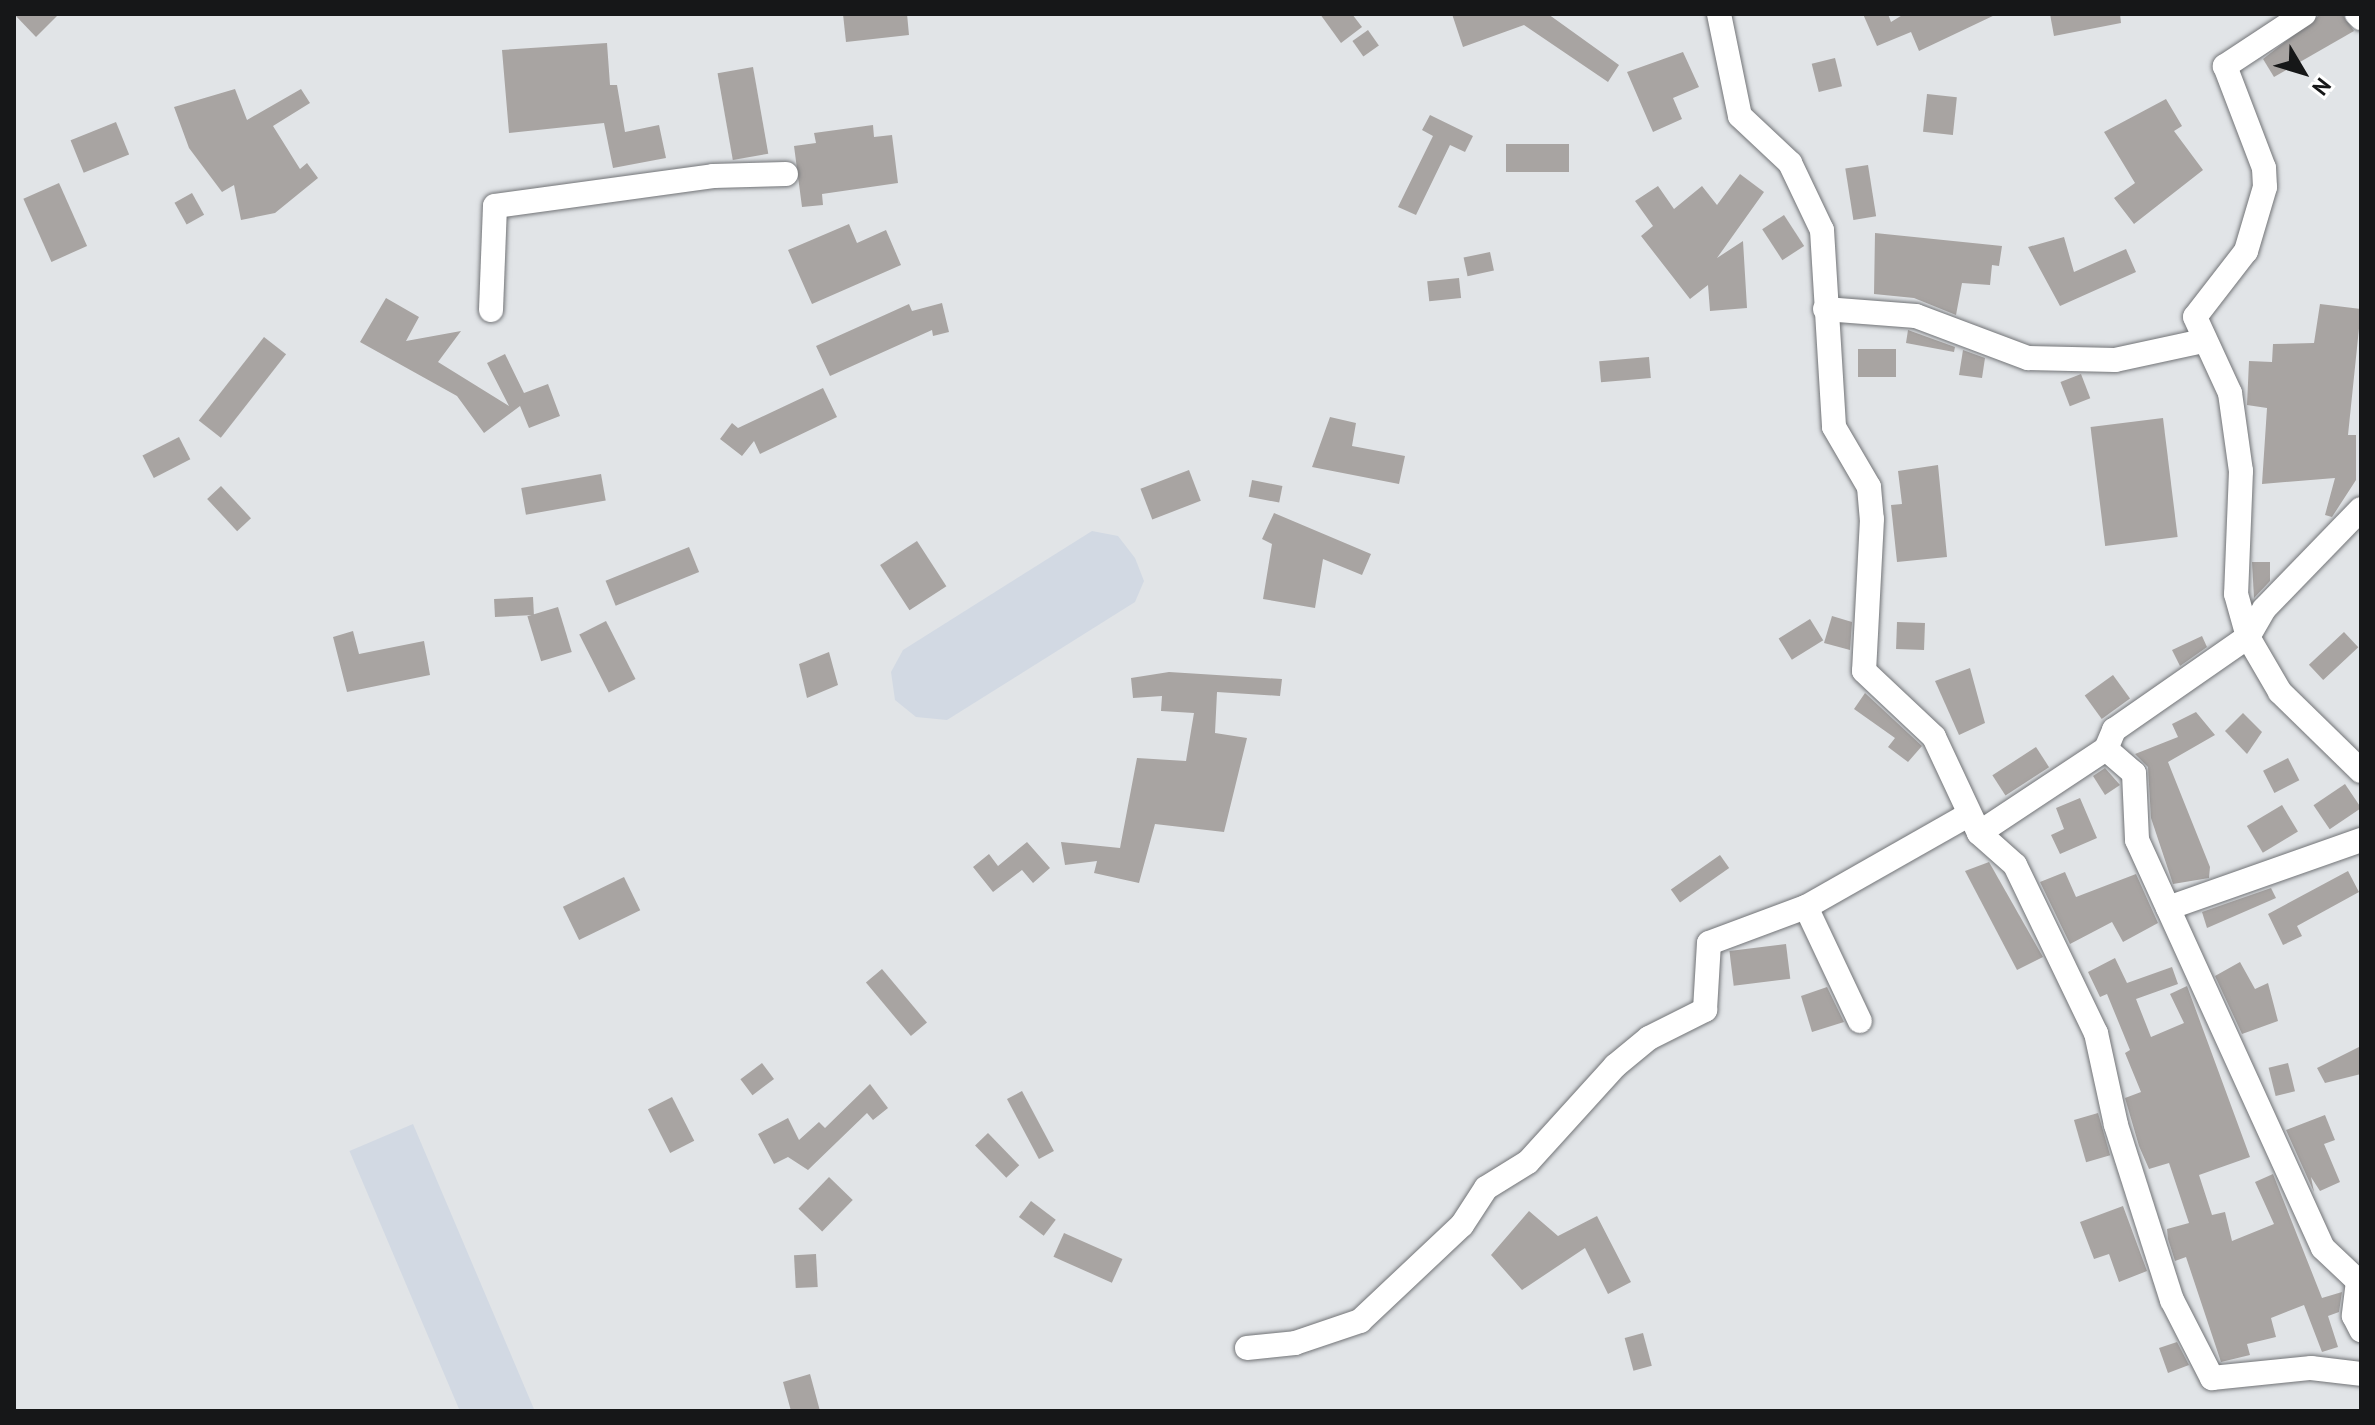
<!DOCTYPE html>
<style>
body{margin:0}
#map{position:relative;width:2375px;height:1425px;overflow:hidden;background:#e1e4e7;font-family:"PT Sans",sans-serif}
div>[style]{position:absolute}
.built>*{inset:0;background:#d2d9e3;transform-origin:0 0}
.building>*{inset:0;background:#a8a4a2;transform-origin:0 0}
.roads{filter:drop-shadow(0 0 2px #727477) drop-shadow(0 0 2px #727477)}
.minor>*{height:24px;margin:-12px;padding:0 12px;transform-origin:12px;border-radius:12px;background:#fff}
span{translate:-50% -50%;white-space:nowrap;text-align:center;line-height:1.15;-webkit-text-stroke:6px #fff;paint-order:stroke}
.frame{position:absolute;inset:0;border:16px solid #161718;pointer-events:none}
.north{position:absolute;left:2263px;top:32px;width:80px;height:80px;-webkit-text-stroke:6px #fff;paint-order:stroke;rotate:128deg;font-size:22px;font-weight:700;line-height:32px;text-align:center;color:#161718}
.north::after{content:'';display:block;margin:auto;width:28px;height:36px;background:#161718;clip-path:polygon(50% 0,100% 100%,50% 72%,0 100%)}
</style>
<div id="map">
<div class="built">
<i style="clip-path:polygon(1092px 531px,1118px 536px,1135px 558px,1144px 581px,1135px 602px,947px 720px,916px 717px,895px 700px,891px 672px,903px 650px)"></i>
<i style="left:413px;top:1124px;width:312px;height:69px;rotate:67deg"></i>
</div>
<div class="building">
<i style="clip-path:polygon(14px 14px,59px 14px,36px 37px)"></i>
<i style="clip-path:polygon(843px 14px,907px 14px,909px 35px,846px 42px)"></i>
<i style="clip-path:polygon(1320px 14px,1352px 14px,1362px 27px,1341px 43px)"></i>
<i style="clip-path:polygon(1452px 14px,1548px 14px,1619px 65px,1608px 82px,1524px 25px,1463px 47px)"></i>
<i style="clip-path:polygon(1863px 14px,1888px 14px,1891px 22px,1904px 14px,1997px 14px,1919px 51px,1911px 32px,1877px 46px)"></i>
<i style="clip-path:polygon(2050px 14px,2120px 14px,2121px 23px,2054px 36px)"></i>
<i style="clip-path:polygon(2321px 14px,2342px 14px,2354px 31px,2274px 77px,2263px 59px)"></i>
<i style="left:1368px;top:30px;width:19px;height:19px;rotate:55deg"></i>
<i style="clip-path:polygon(607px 43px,610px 85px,617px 85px,625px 132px,659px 125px,666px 158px,613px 168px,604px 123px,509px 133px,502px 50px)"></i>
<i style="clip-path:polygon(1683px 52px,1699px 87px,1673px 98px,1682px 119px,1653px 132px,1627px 72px)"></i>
<i style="left:1835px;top:58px;width:29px;height:24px;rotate:76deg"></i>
<i style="left:753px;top:67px;width:88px;height:36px;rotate:80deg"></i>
<i style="clip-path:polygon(235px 89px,247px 120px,301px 89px,310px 103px,273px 126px,300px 169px,307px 163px,318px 178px,275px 213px,241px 220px,234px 185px,222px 192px,189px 148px,174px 107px)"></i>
<i style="left:1927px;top:94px;width:30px;height:38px;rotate:6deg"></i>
<i style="clip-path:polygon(2166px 99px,2182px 126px,2174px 131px,2203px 170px,2134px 224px,2114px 198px,2135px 183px,2104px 132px)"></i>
<i style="clip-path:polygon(1430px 115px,1473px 136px,1465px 152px,1450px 145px,1416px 215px,1398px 207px,1433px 136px,1422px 130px)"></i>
<i style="left:116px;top:122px;width:35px;height:49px;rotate:68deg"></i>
<i style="clip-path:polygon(873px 125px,874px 137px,892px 135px,898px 183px,822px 194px,823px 205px,802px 207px,794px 146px,816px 143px,814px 133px)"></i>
<i style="left:1506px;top:144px;width:63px;height:28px"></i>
<i style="left:1868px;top:165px;width:52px;height:23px;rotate:81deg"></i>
<i style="clip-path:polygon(1740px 174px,1764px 192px,1717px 258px,1743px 241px,1747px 308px,1710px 311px,1708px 285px,1690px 299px,1641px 236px,1653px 226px,1635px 201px,1658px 186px,1674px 209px,1702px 186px,1717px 205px)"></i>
<i style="left:59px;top:183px;width:69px;height:39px;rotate:66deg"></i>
<i style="left:192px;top:193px;width:25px;height:20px;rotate:61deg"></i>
<i style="left:1784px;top:215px;width:37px;height:26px;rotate:57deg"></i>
<i style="clip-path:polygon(849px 224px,857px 243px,886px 230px,901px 265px,812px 304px,788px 250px)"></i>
<i style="clip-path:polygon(1875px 233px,2002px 246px,1999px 266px,1992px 265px,1990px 285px,1962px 283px,1956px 315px,1914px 298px,1874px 294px)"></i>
<i style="clip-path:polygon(2064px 237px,2074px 272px,2126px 249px,2136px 272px,2060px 306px,2028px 247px)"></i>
<i style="left:1490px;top:252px;width:19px;height:27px;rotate:78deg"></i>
<i style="left:1459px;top:278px;width:20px;height:32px;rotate:84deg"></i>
<i style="clip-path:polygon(386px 298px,419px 317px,406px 341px,461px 331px,438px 362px,509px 406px,487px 363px,505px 354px,524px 393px,548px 384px,560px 416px,529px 428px,520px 406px,484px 433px,457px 396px,360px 342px)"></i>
<i style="clip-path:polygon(942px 303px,949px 332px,933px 336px,932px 330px,830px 376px,816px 346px,909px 304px,912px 311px)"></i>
<i style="clip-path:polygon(2320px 304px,2361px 309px,2348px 435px,2356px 435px,2356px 480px,2332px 517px,2325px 515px,2335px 478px,2262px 484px,2267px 408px,2247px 405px,2249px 361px,2272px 362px,2273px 344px,2314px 343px)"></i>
<i style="clip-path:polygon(1908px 330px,1955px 347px,1954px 352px,1906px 343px)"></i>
<i style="left:264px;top:337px;width:28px;height:106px;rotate:38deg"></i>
<i style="left:1858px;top:349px;width:38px;height:28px"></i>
<i style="clip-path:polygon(1963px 350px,1985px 358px,1982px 378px,1959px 375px)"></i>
<i style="left:1649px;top:357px;width:21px;height:50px;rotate:85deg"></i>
<i style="left:2081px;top:374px;width:26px;height:22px;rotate:69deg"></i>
<i style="clip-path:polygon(823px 388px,837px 417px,760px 454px,754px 441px,742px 456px,720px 439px,732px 423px,738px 428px)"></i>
<i style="clip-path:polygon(1330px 417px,1356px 423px,1352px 446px,1405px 456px,1399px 484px,1312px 467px)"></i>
<i style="left:2163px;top:418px;width:120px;height:73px;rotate:83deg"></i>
<i style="left:179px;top:437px;width:25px;height:41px;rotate:63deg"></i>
<i style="clip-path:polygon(1938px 465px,1947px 557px,1897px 562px,1891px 505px,1902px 504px,1898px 471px)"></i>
<i style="left:1189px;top:470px;width:33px;height:52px;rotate:69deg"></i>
<i style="left:601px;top:474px;width:27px;height:81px;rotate:80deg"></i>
<i style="left:1252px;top:480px;width:31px;height:17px;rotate:11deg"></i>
<i style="left:221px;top:486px;width:44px;height:19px;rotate:47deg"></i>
<i style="clip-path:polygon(1274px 513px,1371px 554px,1362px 575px,1323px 559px,1315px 608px,1263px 599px,1272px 544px,1262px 539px)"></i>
<i style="left:917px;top:541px;width:54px;height:44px;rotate:57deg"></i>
<i style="left:689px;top:547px;width:27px;height:90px;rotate:68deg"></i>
<i style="clip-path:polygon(2252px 562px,2270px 562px,2270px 581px,2254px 598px)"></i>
<i style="left:533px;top:597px;width:18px;height:39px;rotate:87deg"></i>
<i style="left:558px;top:607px;width:47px;height:32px;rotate:73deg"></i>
<i style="clip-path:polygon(1832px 616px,1852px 622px,1850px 650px,1824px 643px)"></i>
<i style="left:1810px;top:619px;width:25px;height:37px;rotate:58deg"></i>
<i style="left:606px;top:621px;width:65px;height:30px;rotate:63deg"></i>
<i style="left:1897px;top:622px;width:28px;height:27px;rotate:2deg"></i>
<i style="clip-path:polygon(353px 631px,359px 654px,424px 641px,430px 675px,347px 692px,333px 637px)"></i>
<i style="left:2344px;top:632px;width:21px;height:48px;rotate:47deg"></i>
<i style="clip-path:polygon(2202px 636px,2207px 647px,2180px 666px,2172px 650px)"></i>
<i style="clip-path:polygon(829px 652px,838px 685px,807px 698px,799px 664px)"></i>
<i style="clip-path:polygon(1970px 668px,1985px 723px,1959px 735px,1935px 681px)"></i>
<i style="clip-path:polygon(1169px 672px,1282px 679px,1280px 696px,1217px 692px,1215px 733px,1247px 738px,1224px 832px,1155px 824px,1139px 883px,1094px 873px,1097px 861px,1065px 865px,1061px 842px,1120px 848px,1137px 758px,1186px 761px,1194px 713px,1161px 711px,1162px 696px,1133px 698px,1131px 678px)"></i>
<i style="left:2113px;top:675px;width:29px;height:35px;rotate:54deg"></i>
<i style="clip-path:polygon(1865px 693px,1922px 746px,1908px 762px,1888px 747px,1895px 738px,1854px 709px)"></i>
<i style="clip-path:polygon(2196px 712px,2215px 735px,2168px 762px,2210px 867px,2209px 878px,2173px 884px,2151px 818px,2148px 767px,2135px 754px,2178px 737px,2172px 724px)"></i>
<i style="clip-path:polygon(2243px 713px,2262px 732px,2247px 754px,2225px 731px)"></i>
<i style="left:2036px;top:747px;width:24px;height:52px;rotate:57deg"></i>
<i style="left:2288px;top:758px;width:25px;height:28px;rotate:63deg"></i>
<i style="clip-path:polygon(2105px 768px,2120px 785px,2105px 795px,2093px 776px)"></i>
<i style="left:2345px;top:784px;width:29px;height:38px;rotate:56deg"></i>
<i style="clip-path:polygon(2080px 798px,2097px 838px,2060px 854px,2051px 835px,2064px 829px,2056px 808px)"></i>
<i style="left:2282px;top:805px;width:31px;height:41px;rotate:59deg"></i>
<i style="clip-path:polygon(1027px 842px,1050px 868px,1033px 883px,1022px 870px,993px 892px,973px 867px,989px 854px,998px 866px)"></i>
<i style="left:1720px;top:855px;width:16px;height:60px;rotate:55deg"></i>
<i style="clip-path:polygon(1989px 862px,2043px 957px,2017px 970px,1965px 871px)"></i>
<i style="clip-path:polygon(2348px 871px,2359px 892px,2297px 926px,2302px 936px,2283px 945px,2268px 914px)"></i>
<i style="clip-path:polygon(2065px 872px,2076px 897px,2136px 874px,2158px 923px,2123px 942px,2112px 922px,2070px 944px,2040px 882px)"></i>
<i style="left:624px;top:877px;width:37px;height:68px;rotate:64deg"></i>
<i style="clip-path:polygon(2271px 888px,2276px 898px,2207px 928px,2202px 912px)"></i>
<i style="left:1786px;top:944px;width:35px;height:57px;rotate:83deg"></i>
<i style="clip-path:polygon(2115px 958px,2127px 983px,2172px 967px,2178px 984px,2136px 999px,2151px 1037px,2184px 1023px,2170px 994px,2187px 986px,2250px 1157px,2199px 1175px,2212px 1215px,2225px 1212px,2232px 1241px,2274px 1224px,2255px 1182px,2273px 1174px,2322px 1298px,2342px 1292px,2339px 1312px,2328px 1316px,2338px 1347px,2322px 1352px,2304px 1305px,2271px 1318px,2276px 1337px,2247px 1344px,2250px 1355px,2221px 1362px,2186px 1257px,2175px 1261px,2168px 1239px,2167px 1229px,2189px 1223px,2169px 1163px,2149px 1169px,2139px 1146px,2125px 1098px,2141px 1092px,2125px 1053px,2130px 1050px,2107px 994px,2100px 997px,2088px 972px)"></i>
<i style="clip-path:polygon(2240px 962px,2255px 989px,2268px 983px,2278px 1021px,2242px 1034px,2215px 976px)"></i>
<i style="left:882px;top:969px;width:70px;height:21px;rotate:50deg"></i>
<i style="clip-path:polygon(1827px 987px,1844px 1022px,1812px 1032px,1801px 996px)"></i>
<i style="clip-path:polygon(2361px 1046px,2361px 1074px,2325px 1083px,2317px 1068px)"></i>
<i style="left:762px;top:1063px;width:20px;height:27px;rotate:53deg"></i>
<i style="left:2288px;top:1063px;width:29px;height:20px;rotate:76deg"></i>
<i style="clip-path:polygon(870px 1084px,888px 1108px,873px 1120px,867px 1113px,808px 1170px,788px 1157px,774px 1164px,758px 1134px,788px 1118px,799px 1140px,819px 1122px,825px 1128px)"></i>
<i style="left:1022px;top:1091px;width:68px;height:17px;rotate:62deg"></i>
<i style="left:672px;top:1097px;width:49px;height:27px;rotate:63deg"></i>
<i style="left:2098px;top:1113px;width:44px;height:25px;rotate:74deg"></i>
<i style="clip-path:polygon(2325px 1115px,2335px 1140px,2324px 1144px,2340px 1182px,2320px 1191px,2311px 1177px,2314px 1192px,2286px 1130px)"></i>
<i style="left:988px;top:1133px;width:45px;height:18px;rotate:46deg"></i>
<i style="left:829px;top:1177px;width:33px;height:44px;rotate:44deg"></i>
<i style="left:1031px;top:1201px;width:31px;height:20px;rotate:37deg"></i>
<i style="clip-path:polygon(2123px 1206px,2147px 1271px,2119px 1282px,2109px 1254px,2094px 1259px,2080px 1222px)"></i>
<i style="clip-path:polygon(1529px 1211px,1558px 1236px,1597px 1216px,1631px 1282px,1608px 1294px,1585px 1248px,1522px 1290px,1491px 1255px)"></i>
<i style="left:1064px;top:1233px;width:64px;height:26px;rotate:24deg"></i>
<i style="left:816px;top:1254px;width:33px;height:22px;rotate:87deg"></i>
<i style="left:1643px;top:1333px;width:34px;height:19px;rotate:75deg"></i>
<i style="clip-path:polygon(2177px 1342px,2189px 1365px,2168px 1373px,2159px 1348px)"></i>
<i style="clip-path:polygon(810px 1374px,820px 1411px,791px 1411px,783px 1382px)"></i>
</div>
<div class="roads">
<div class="minor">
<i style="left:1719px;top:14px;width:104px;rotate:78.4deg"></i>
<i style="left:1740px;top:116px;width:69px;rotate:43.2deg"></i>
<i style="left:1790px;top:163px;width:74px;rotate:64.5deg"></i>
<i style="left:1822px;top:230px;width:197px;rotate:86.5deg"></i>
<i style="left:1834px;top:427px;width:69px;rotate:59.7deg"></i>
<i style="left:1869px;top:487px;width:32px;rotate:85deg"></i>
<i style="left:1872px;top:519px;width:152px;rotate:93deg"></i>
<i style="left:1864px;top:671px;width:96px;rotate:43.3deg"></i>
<i style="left:1934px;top:737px;width:106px;rotate:64.9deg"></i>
<i style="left:1979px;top:833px;width:48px;rotate:41.6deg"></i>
<i style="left:2015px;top:865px;width:187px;rotate:64.3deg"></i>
<i style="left:2096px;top:1033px;width:94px;rotate:77.7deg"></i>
<i style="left:2116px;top:1125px;width:184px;rotate:72.3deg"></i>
<i style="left:2172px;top:1300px;width:88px;rotate:62.9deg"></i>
<i style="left:2212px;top:1378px;width:100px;rotate:-5.8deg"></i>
<i style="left:2311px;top:1368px;width:50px;rotate:6.8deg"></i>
<i style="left:2304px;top:14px;width:95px;rotate:146.6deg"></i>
<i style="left:2225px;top:66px;width:109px;rotate:69.1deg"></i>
<i style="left:2264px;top:168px;width:19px;rotate:87deg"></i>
<i style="left:2265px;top:187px;width:67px;rotate:106.5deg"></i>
<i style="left:2246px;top:251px;width:83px;rotate:127.7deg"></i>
<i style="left:2195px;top:317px;width:84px;rotate:65.3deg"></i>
<i style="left:2230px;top:393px;width:79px;rotate:82deg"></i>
<i style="left:2241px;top:471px;width:123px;rotate:92.3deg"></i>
<i style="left:2236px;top:594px;width:45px;rotate:74.4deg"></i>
<i style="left:2248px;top:637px;width:64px;rotate:59.8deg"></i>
<i style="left:2280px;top:692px;width:113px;rotate:44.3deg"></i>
<i style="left:2357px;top:14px;width:6px;rotate:45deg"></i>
<i style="left:1825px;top:309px;width:91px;rotate:4.4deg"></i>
<i style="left:1916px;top:316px;width:120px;rotate:20.6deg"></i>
<i style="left:2028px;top:358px;width:87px;rotate:1.3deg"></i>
<i style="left:2115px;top:360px;width:90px;rotate:-12.2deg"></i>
<i style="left:491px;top:310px;width:104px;rotate:-87.8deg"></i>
<i style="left:495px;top:206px;width:220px;rotate:-7.8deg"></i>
<i style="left:713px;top:176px;width:73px;rotate:-1.6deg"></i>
<i style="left:2106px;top:749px;width:21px;rotate:-67deg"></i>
<i style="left:2114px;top:730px;width:163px;rotate:-34.8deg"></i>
<i style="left:2248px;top:637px;width:32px;rotate:-60deg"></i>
<i style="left:2264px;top:609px;width:139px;rotate:-45.9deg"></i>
<i style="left:1979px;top:833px;width:152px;rotate:-33.5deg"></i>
<i style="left:2106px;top:749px;width:37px;rotate:41deg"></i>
<i style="left:2134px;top:773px;width:67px;rotate:87.4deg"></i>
<i style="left:2137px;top:840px;width:448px;rotate:65.5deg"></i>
<i style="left:2323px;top:1248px;width:48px;rotate:43.3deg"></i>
<i style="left:2358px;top:1281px;width:35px;rotate:97deg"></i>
<i style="left:2354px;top:1316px;width:16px;rotate:63deg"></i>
<i style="left:1806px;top:907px;width:126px;rotate:64.7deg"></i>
<i style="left:2168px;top:908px;width:205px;rotate:-19.4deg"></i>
<i style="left:1247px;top:1348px;width:48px;rotate:-5.9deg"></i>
<i style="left:1295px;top:1343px;width:69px;rotate:-18.7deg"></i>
<i style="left:1360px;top:1321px;width:140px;rotate:-43.3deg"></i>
<i style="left:1462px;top:1225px;width:44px;rotate:-57deg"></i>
<i style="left:1486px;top:1188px;width:49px;rotate:-31.8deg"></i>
<i style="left:1528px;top:1162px;width:130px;rotate:-47.8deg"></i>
<i style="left:1615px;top:1066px;width:44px;rotate:-39.5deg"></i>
<i style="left:1649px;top:1038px;width:63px;rotate:-26.6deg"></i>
<i style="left:1705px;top:1010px;width:67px;rotate:-86.6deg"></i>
<i style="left:1709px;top:943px;width:103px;rotate:-20.4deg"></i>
<i style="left:1806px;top:907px;width:186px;rotate:-29.6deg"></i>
</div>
</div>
<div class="frame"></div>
<div class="north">N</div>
</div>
